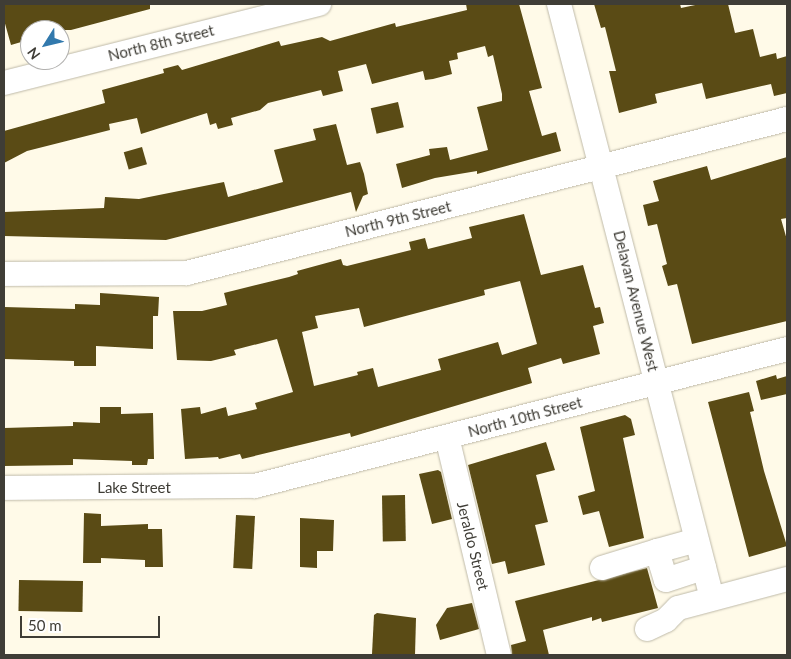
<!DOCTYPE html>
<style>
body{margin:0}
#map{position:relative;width:791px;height:659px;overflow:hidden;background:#fffae8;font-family:Lato,sans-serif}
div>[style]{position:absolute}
.building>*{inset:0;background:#5a4b15;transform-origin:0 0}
.roads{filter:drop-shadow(0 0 1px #bfbaa9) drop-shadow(0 0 1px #bfbaa9)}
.minor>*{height:24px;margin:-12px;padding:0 12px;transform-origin:12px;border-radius:12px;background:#fff}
span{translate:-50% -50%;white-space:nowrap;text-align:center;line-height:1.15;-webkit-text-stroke:5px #fff;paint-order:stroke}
.street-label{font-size:15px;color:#3f3d36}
.frame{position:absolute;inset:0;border:5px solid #3f3d36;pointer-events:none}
.north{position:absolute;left:20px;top:20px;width:50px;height:50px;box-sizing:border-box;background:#fff;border:1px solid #b2b1af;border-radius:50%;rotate:234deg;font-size:14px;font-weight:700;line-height:20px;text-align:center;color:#3f3d36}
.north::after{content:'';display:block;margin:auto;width:18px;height:22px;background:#3279ad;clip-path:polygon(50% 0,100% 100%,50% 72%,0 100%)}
.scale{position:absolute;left:20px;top:616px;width:140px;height:22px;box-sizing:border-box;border:2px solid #3f3d36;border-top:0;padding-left:6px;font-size:15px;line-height:18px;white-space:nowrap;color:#3f3d36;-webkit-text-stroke:4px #fff;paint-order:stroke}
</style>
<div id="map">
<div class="building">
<i style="clip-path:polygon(4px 4px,150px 4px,150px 9px,71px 30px,28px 30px,28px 40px,11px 45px,4px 20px)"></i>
<i style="clip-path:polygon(466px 4px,519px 4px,542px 88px,529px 91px,542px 136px,556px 132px,561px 151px,477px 174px,477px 171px,435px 178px,402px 188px,396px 164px,430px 155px,429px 149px,447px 147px,450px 160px,488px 150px,477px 107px,502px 101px,502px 94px,493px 55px,488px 57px,485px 46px,457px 53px,458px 59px,449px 61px,452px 74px,433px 79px,425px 80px,423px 71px,372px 84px,366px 64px,338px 71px,343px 91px,323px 96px,321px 90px,268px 103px,260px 110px,231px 118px,233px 125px,218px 129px,216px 123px,210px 125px,207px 113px,141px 134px,137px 118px,109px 124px,110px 130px,27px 151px,4px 163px,4px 131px,105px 103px,102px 90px,164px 73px,163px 69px,178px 65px,182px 70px,279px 41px,281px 46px,322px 37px,330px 41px,395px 23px,396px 27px,467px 10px)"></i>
<i style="clip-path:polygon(594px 4px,680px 4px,681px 8px,700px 4px,728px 4px,735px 33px,753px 29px,760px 57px,776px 53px,777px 59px,787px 56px,787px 93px,774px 96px,771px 84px,706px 99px,702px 83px,655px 94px,657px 103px,619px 113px,609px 71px,616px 71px,605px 27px,601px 28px)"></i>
<i style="left:398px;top:102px;width:26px;height:28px;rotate:77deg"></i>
<i style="clip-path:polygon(336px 124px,347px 165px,360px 162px,364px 174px,368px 194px,363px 196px,356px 212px,351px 192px,166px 240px,4px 236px,4px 212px,104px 208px,105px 197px,139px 199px,224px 182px,228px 197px,283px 182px,274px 150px,316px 140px,313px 129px)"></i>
<i style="left:142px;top:147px;width:18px;height:19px;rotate:74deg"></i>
<i style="clip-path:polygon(787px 157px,787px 218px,781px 219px,787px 240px,787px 321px,692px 344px,677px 284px,668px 286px,662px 266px,667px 264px,657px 224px,648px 226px,643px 205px,659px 201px,653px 181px,707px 166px,711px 180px)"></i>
<i style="clip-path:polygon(evenodd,524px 214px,541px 275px,583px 265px,595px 308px,600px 307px,604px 323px,593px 326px,600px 354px,563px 364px,561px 358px,528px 368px,532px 383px,351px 437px,350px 433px,242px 459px,240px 454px,219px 459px,218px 457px,185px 459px,181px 409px,200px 407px,201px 414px,226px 407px,228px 416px,257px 409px,255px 403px,293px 392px,277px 339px,234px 350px,236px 355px,211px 361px,177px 360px,173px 311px,202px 311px,227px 305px,224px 293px,289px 277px,298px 274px,297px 271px,341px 259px,343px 265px,347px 266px,411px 250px,409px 242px,425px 238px,428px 249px,472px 238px,469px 227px,524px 214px,520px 281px,537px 344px,502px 355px,498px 342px,438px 359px,441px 370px,378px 387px,373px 368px,357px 372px,358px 375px,314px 386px,302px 332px,318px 328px,315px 316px,359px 308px,364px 327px,485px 295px,484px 290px,520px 281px)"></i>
<i style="clip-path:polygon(100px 293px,159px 297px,158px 316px,153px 316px,153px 349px,96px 346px,96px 366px,74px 366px,74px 361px,4px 359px,4px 307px,75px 309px,75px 304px,100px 305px)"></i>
<i style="clip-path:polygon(776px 375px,777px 379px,787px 376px,787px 394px,761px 400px,756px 381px)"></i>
<i style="clip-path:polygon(749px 392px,754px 411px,750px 412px,764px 471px,787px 546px,749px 557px,708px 402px)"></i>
<i style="clip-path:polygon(100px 407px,121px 407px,121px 414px,153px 413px,154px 459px,148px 459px,147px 465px,132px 465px,132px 461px,73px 459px,73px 465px,4px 466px,4px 428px,73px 426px,73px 422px,100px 423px)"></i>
<i style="clip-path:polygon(625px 415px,631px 419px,635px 435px,623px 438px,644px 538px,609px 547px,599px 511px,583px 515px,578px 496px,595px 491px,580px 427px)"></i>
<i style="clip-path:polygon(546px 442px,555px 470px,536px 475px,548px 522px,535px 525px,545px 565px,508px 574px,505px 561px,492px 564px,468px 465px)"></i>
<i style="clip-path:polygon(438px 470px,441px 472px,452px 519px,432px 524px,419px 474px)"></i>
<i style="left:405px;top:495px;width:46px;height:23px;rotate:89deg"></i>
<i style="clip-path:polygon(84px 513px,101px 514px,101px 526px,148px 524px,148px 529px,162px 529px,163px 567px,145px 567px,145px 560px,101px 558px,101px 563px,83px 563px)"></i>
<i style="left:236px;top:515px;width:19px;height:53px;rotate:3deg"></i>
<i style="clip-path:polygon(300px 518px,334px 520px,333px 551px,317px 551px,317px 568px,300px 567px)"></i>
<i style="clip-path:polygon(647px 568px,658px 608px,602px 622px,601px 618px,592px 621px,592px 617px,543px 630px,549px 655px,512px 655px,511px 645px,526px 641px,515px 601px)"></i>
<i style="left:19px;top:580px;width:64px;height:31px;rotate:1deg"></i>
<i style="clip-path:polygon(472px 603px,479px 629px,440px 640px,436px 625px,447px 608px)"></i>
<i style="clip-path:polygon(377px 613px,416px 618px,415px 655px,372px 654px,374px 615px)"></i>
</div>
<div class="roads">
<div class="minor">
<i style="left:559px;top:4px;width:613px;rotate:75.56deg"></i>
<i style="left:4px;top:83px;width:325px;rotate:-14.1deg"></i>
<i style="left:4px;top:274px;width:183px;rotate:-0.3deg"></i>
<i style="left:187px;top:273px;width:619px;rotate:-14.4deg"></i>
<i style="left:447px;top:437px;width:224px;rotate:76.6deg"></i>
<i style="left:4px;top:488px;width:251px;rotate:-0.5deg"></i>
<i style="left:255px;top:486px;width:549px;rotate:-14.44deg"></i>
<i style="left:657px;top:551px;width:41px;rotate:-15.4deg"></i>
<i style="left:602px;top:568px;width:58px;rotate:-17.2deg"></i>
<i style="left:657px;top:551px;width:30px;rotate:73deg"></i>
<i style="left:666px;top:580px;width:40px;rotate:-18deg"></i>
<i style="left:647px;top:629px;width:21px;rotate:-25deg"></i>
<i style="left:666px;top:620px;width:17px;rotate:-45deg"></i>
<i style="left:678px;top:608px;width:113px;rotate:-14.9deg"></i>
</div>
</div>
<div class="street-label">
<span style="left:161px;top:43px;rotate:-14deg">North 8th Street</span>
<span style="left:398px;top:219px;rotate:-14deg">North 9th Street</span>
<span style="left:636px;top:301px;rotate:76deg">Delavan Avenue West</span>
<span style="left:525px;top:417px;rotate:-15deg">North 10th Street</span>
<span style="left:134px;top:488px">Lake Street</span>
<span style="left:473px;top:546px;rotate:76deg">Jeraldo Street</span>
</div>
<div class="frame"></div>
<div class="north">N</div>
<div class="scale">50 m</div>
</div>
